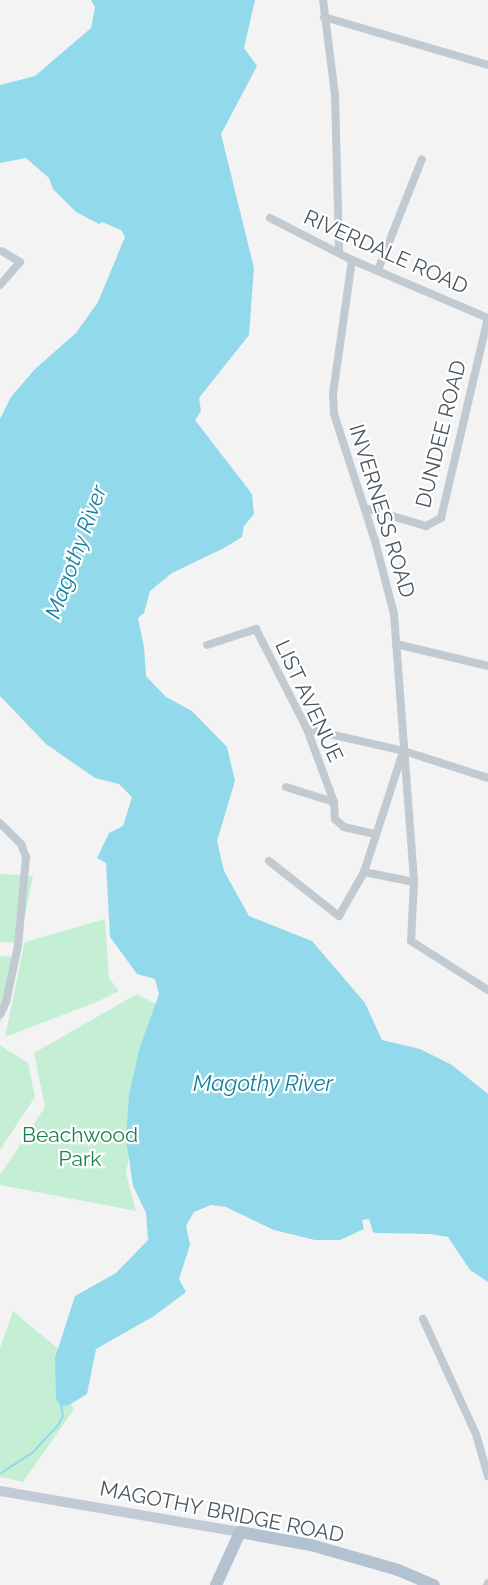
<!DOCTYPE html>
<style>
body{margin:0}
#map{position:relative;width:488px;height:1585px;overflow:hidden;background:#f4f3f3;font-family:Raleway,sans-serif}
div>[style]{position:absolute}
.green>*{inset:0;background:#c4efd4}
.water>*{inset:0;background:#92d9eb}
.stream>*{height:2px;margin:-1px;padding:0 1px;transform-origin:1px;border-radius:1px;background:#92d9eb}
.street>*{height:8px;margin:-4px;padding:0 4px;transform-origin:4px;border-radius:4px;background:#c1cad1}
.secondary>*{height:10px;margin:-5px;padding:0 5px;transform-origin:5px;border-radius:5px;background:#c1cbd5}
.primary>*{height:12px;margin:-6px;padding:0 6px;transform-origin:6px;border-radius:6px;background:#b3c2d0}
span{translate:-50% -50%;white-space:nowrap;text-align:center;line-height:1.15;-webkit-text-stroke:4.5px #fff;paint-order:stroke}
.street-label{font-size:21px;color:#4a5660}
.park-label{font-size:21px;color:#1a824d}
.water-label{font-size:22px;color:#10819d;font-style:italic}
</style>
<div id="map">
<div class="green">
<i style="clip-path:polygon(0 874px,33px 876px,19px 943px,0 942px)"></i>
<i style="clip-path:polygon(105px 919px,109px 978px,119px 991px,99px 1001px,5px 1037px,25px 940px,25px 942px)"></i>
<i style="clip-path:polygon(0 956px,16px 957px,0 1025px)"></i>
<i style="clip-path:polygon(137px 994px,158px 1005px,126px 1173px,136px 1211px,0 1185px,0 1175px,45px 1107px,34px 1053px)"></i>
<i style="clip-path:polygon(0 1045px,28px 1063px,35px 1097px,0 1150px)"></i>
<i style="clip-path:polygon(13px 1311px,69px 1358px,57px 1381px,74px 1409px,23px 1482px,0 1477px,0 1348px)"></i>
</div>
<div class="water">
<i style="clip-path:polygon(91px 0,255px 0,244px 48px,257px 66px,221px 134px,254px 268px,249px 335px,199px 398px,201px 411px,195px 420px,252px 494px,254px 514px,244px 526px,242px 537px,224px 548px,172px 573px,150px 591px,144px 613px,138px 618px,144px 647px,146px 676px,166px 697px,192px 711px,227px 747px,235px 781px,217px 841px,224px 871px,249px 916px,312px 941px,365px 1003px,382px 1040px,420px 1049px,452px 1065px,488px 1094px,488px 1282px,470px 1270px,448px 1237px,431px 1234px,376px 1233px,373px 1232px,369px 1219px,362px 1220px,364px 1229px,340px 1240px,315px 1240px,274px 1230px,226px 1207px,211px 1205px,194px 1212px,186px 1226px,190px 1245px,179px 1279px,186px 1292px,154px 1316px,96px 1349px,87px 1394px,69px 1405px,61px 1406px,56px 1399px,55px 1358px,75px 1296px,116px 1273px,148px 1240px,146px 1213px,133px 1186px,126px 1139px,129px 1094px,140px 1047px,159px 994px,155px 979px,137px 974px,110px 937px,106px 863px,97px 858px,109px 833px,123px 826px,132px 797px,119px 784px,95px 778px,46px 744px,0 696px,0 419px,11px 397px,35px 369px,76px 333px,98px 302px,125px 237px,121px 230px,102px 222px,99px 224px,76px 212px,53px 189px,49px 178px,26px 158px,0 163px,0 85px,35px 76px,91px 28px,95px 7px)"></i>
</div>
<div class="stream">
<i style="left:1px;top:1473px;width:38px;rotate:-33deg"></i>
<i style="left:33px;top:1452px;width:37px;rotate:-47deg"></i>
<i style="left:58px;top:1425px;width:10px;rotate:-61deg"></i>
<i style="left:63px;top:1416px;width:11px;rotate:-100deg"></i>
</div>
<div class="street">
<i style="left:323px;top:0;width:96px;rotate:82.8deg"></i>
<i style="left:335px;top:95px;width:158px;rotate:88.5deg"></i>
<i style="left:324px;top:17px;width:171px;rotate:16.3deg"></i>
<i style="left:270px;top:218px;width:92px;rotate:27.1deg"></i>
<i style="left:352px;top:260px;width:148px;rotate:23.1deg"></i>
<i style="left:352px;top:260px;width:135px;rotate:98.1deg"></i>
<i style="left:333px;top:394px;width:20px;rotate:87deg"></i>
<i style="left:334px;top:414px;width:133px;rotate:72.1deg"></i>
<i style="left:375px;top:541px;width:75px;rotate:75.4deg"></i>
<i style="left:394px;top:614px;width:269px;rotate:85.7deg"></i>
<i style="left:378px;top:270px;width:119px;rotate:-68.4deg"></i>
<i style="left:0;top:285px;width:30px;rotate:-49deg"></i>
<i style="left:20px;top:262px;width:21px;rotate:-149deg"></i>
<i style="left:365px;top:508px;width:64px;rotate:16.4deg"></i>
<i style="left:426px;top:526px;width:17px;rotate:-28deg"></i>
<i style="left:441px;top:518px;width:206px;rotate:-76.8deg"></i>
<i style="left:396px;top:644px;width:95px;rotate:13.4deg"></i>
<i style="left:207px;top:645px;width:52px;rotate:-18.1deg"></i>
<i style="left:256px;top:629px;width:112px;rotate:63deg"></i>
<i style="left:307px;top:729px;width:78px;rotate:69.7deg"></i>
<i style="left:334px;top:802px;width:17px;rotate:87deg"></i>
<i style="left:335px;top:819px;width:12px;rotate:42deg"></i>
<i style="left:344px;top:827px;width:32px;rotate:13deg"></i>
<i style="left:307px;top:729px;width:99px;rotate:12.8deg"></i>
<i style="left:404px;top:751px;width:88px;rotate:17.8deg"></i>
<i style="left:286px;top:787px;width:50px;rotate:17.4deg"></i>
<i style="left:0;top:823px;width:30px;rotate:45deg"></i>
<i style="left:21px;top:844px;width:14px;rotate:69deg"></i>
<i style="left:26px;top:857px;width:89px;rotate:95.1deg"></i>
<i style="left:18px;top:946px;width:57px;rotate:102.1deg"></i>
<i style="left:6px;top:1002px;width:14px;rotate:115deg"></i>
<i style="left:269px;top:861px;width:89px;rotate:38.2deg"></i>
<i style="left:339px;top:916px;width:51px;rotate:-60.4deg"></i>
<i style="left:364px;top:872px;width:123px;rotate:-72deg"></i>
<i style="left:364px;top:872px;width:51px;rotate:11.3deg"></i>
<i style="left:414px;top:882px;width:59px;rotate:92.9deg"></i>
<i style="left:411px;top:941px;width:91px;rotate:32.5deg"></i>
<i style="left:423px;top:1319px;width:127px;rotate:65.3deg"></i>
<i style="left:476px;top:1434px;width:44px;rotate:74.1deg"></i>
<i style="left:487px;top:1585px;width:2px;rotate:-63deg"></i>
</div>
<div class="secondary">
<i style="left:0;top:1491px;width:243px;rotate:9.7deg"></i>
</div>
<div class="primary">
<i style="left:216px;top:1585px;width:58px;rotate:-65.6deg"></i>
<i style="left:240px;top:1532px;width:72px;rotate:10.4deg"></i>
<i style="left:311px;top:1545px;width:91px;rotate:16deg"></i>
<i style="left:398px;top:1570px;width:39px;rotate:23deg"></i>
</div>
<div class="street-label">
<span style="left:386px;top:252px;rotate:24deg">RIVERDALE ROAD</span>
<span style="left:441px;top:434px;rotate:-76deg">DUNDEE ROAD</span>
<span style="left:382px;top:511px;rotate:73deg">INVERNESS ROAD</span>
<span style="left:309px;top:701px;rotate:65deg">LIST AVENUE</span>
<span style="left:222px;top:1512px;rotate:11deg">MAGOTHY BRIDGE ROAD</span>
</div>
<div class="park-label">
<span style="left:80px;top:1147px">Beachwood<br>Park</span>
</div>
<div class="water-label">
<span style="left:76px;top:552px;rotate:-70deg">Magothy River</span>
<span style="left:263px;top:1084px">Magothy River</span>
</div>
</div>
